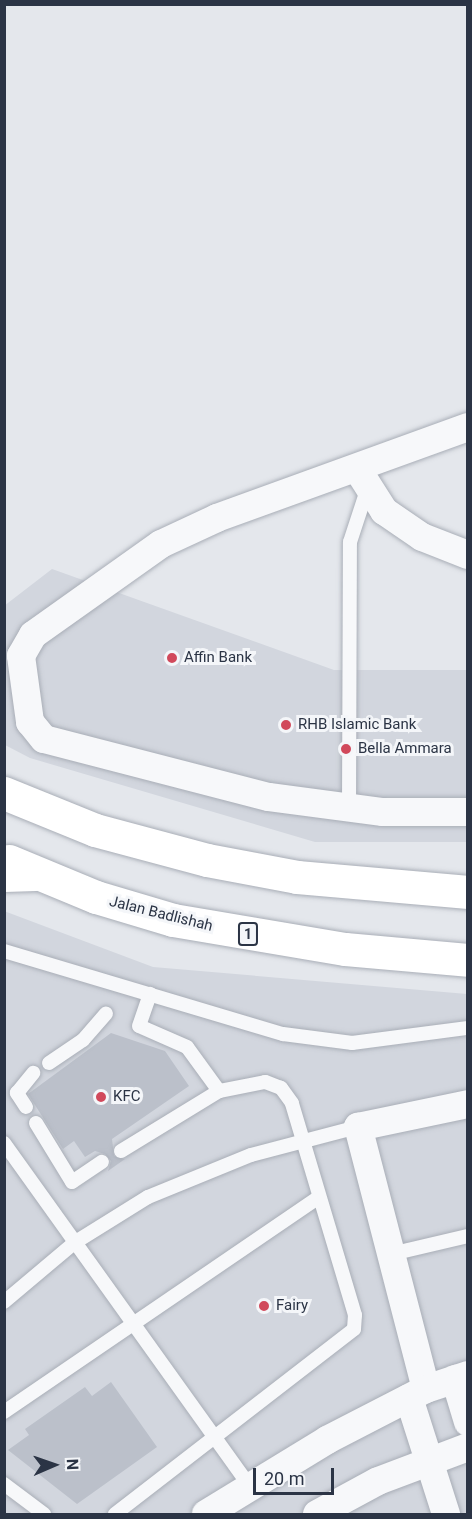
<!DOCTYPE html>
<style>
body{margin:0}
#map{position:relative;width:472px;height:1519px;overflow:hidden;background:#e4e7ec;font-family:Roboto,sans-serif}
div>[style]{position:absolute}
.built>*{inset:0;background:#d2d6de}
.building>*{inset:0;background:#bbc0ca}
.roads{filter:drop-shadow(0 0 2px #a9aeb7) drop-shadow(0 0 2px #a9aeb7)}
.lane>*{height:14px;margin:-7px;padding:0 7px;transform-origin:7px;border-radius:7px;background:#f7f8fa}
.street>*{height:28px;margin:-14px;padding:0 14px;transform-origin:14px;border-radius:14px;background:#f7f8fa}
.primary>*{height:33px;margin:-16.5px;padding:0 16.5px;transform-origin:16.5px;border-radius:16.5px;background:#fff}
.highway>*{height:33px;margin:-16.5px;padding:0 16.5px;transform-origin:16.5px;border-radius:16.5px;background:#fff}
.dots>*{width:16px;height:16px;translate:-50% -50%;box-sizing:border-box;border:3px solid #f4f6f9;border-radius:50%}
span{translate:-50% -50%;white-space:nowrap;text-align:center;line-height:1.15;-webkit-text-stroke:6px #f4f6f9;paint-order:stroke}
.shield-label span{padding:2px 4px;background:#f4f6f9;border:2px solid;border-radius:4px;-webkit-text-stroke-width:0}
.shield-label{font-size:14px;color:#2b3445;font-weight:700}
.poi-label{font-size:15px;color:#2b3445}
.left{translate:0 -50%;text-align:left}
.street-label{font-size:15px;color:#2b3445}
.frame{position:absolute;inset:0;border:6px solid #2b3445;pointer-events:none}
.north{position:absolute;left:24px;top:1435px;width:60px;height:60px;-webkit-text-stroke:4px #f4f6f9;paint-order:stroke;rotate:88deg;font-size:16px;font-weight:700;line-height:24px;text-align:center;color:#2b3445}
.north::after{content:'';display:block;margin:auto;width:21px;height:27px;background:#2b3445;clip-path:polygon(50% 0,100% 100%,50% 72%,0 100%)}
.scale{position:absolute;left:253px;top:1468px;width:81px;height:27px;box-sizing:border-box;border:3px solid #2b3445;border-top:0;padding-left:8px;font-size:18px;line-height:21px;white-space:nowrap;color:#2b3445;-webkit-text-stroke:4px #f4f6f9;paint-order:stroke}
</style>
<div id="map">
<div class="built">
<i style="clip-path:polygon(52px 569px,334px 670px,467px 670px,467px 842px,315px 842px,30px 758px,5px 745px,4px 606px)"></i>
<i style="clip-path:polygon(4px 911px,153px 967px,467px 994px,467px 1514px,5px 1514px)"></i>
</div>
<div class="building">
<i style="clip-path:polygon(111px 1033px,165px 1051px,189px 1086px,112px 1139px,114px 1156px,125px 1159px,108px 1171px,111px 1161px,105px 1154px,95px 1151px,85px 1157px,74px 1141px,63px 1149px,28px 1094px)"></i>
<i style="clip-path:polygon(111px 1382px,157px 1447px,77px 1504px,8px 1450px,29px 1435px,25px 1429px,85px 1387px,92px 1396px)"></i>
</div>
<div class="roads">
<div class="lane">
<i style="left:349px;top:809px;width:267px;rotate:-89.8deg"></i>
<i style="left:350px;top:542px;width:55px;rotate:-71.9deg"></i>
<i style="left:4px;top:951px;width:291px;rotate:16.6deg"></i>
<i style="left:283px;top:1034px;width:70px;rotate:7.4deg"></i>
<i style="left:352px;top:1043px;width:117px;rotate:-7.4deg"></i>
<i style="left:49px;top:1063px;width:41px;rotate:-34.1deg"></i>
<i style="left:83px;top:1040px;width:35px;rotate:-49deg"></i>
<i style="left:26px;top:1107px;width:17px;rotate:-123deg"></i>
<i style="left:17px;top:1093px;width:26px;rotate:-51deg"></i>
<i style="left:36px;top:1123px;width:69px;rotate:58.6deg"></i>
<i style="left:72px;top:1182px;width:36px;rotate:-34deg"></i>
<i style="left:4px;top:1143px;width:422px;rotate:54.4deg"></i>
<i style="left:121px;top:1151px;width:115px;rotate:-31.5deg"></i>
<i style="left:391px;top:1254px;width:79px;rotate:-13.2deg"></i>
<i style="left:4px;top:1302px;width:92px;rotate:-40.1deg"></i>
<i style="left:74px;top:1243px;width:87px;rotate:-31.9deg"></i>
<i style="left:148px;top:1197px;width:111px;rotate:-22.2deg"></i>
<i style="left:251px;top:1155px;width:111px;rotate:-14.7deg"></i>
<i style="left:4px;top:1412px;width:381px;rotate:-34.3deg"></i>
<i style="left:4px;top:1484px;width:50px;rotate:36.9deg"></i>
<i style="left:115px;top:1514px;width:302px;rotate:-37.7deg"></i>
<i style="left:354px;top:1329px;width:14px;rotate:-86deg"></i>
<i style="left:355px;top:1315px;width:221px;rotate:-106.6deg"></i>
<i style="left:292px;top:1103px;width:19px;rotate:-126deg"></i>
<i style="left:281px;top:1088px;width:17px;rotate:-159deg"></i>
<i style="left:265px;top:1082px;width:47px;rotate:168.9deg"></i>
<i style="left:219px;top:1091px;width:54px;rotate:-126deg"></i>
<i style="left:187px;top:1047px;width:52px;rotate:-156.4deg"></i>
<i style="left:139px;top:1026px;width:34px;rotate:-71deg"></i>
</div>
<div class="street">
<i style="left:468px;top:427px;width:267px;rotate:160.1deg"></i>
<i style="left:217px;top:518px;width:62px;rotate:155.1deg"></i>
<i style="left:161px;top:544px;width:157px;rotate:144.6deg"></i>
<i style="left:33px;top:635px;width:24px;rotate:120deg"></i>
<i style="left:21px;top:656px;width:67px;rotate:82.2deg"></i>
<i style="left:30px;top:722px;width:22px;rotate:51deg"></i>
<i style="left:44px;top:739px;width:232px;rotate:14.5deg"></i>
<i style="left:269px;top:797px;width:115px;rotate:7.5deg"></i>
<i style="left:383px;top:812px;width:85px"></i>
<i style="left:358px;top:470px;width:49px;rotate:57.6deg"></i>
<i style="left:384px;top:511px;width:46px;rotate:34.4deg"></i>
<i style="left:422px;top:537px;width:49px;rotate:21.4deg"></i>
<i style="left:455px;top:1379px;width:45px;rotate:73.2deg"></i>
<i style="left:426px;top:1389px;width:271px;rotate:-104.5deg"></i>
<i style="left:358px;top:1127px;width:112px;rotate:-11.8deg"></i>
<i style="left:409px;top:1398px;width:122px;rotate:72.3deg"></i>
<i style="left:206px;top:1514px;width:142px;rotate:-31.4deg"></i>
<i style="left:327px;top:1440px;width:111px;rotate:-27.3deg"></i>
<i style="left:426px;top:1389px;width:44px;rotate:-18.4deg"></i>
<i style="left:317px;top:1514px;width:69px;rotate:-28.4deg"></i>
<i style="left:378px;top:1481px;width:96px;rotate:-20.7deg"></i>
</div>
<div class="primary">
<i style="left:4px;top:793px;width:98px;rotate:22.1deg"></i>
<i style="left:95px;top:830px;width:116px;rotate:15deg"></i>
<i style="left:207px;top:860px;width:92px;rotate:10.7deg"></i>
<i style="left:297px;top:877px;width:172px;rotate:5deg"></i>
<i style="left:9px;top:861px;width:94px;rotate:22.5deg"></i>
<i style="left:96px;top:897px;width:80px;rotate:16.6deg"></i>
<i style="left:173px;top:920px;width:174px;rotate:9.6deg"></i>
<i style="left:345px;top:949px;width:123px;rotate:5.1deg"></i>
</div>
<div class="highway">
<i style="left:4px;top:875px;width:31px;rotate:-2deg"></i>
</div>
</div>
<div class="dots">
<i style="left:172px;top:658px;background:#d1495b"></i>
<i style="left:286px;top:725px;background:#d1495b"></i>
<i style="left:346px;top:749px;background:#d1495b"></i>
<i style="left:101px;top:1097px;background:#d1495b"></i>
<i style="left:264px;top:1306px;background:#d1495b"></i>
</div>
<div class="shield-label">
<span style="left:248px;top:934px">1</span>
</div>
<div class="poi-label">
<span class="left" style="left:184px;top:658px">Affin Bank</span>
<span class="left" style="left:298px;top:725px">RHB Islamic Bank</span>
<span class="left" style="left:358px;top:749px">Bella Ammara</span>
<span class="left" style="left:113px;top:1097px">KFC</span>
<span class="left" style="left:276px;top:1306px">Fairy</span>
</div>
<div class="street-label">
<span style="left:161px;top:914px;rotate:14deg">Jalan Badlishah</span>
</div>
<div class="frame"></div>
<div class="north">N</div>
<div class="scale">20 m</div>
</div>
